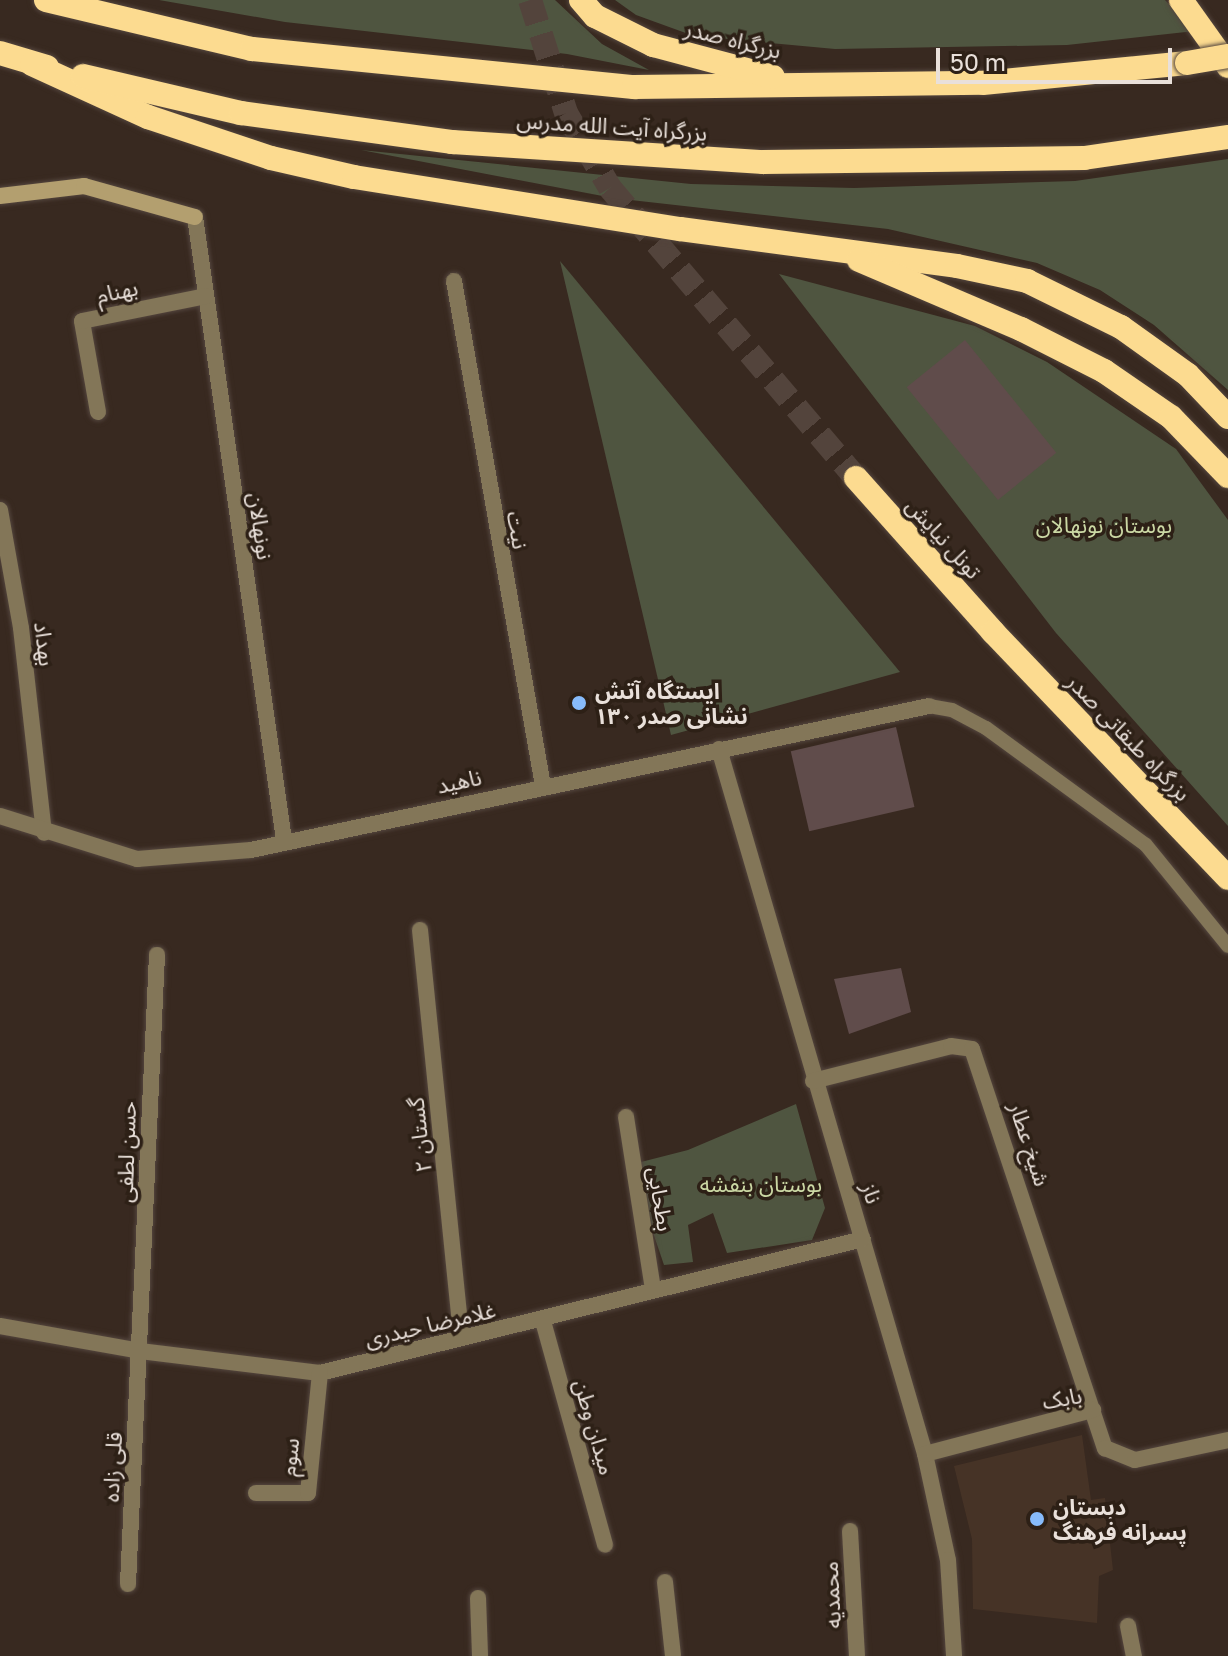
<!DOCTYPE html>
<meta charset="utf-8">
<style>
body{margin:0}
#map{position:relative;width:1228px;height:1656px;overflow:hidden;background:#382920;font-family:"Golos Text","Noto Sans Arabic",sans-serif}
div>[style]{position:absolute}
.built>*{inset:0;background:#463326}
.green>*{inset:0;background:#4f5540}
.building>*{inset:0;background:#604c4b;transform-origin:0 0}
.highway-tunnel>*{height:24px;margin-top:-12px;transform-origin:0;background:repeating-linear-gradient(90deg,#53443c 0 24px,transparent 0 36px)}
.roads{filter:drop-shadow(0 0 2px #54463e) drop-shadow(0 0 2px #54463e)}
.lane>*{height:14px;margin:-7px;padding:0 7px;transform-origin:7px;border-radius:7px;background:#837658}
.street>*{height:16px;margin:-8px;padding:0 8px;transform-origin:8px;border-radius:8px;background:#837658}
.secondary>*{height:16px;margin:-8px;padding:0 8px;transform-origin:8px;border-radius:8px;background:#b39f6f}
.highway>*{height:24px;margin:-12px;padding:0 12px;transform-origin:12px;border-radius:12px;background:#fcdb90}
.bridges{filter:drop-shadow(0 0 2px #54463e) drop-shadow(0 0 2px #54463e)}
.highway-bridge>*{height:24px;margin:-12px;padding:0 12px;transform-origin:12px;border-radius:12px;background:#fcdb90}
.dots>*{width:22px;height:22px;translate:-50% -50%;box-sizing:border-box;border:4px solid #2d2016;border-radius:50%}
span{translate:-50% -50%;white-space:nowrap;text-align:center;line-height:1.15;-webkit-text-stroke:7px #2d2016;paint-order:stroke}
.street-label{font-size:22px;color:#e9e0da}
.park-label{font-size:22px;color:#cbd8a4}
.poi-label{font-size:22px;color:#e9e0da;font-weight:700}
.left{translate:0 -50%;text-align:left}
.scale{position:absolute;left:936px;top:48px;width:236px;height:36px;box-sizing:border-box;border:4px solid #e9e0da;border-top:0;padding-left:10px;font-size:24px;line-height:28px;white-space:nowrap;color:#e9e0da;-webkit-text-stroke:6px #2d2016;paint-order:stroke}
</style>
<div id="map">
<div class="built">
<i style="clip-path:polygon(1082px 1435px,1091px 1500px,1105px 1498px,1113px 1570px,1099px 1576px,1097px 1623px,973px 1609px,972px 1539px,954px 1466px)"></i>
</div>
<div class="green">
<i style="clip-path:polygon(159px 0,555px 0,602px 44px,649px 70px,567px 54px,285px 22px)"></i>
<i style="clip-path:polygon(615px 0,1165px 0,1195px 31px,1067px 45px,835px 49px,694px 36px,636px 15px)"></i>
<i style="clip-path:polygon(361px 150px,691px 184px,854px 188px,1075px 181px,1228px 159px,1228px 390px,1154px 325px,1100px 290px,1037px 263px,888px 229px,613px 198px)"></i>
<i style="clip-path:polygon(560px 261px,900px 672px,671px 735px)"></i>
<i style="clip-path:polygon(779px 274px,975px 326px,1047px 362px,1176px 449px,1228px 520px,1228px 826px,1056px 633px)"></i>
<i style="clip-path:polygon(796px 1104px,825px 1208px,812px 1240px,727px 1253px,713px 1213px,688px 1225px,693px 1262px,664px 1265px,650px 1224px,641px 1162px,688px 1150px)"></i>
</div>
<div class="building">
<i style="left:965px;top:340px;width:145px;height:75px;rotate:51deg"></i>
<i style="left:896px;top:727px;width:82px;height:108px;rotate:77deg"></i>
<i style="clip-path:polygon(901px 968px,911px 1012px,849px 1034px,834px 979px)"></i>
</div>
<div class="highway-tunnel">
<i style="left:530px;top:0;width:119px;rotate:72.3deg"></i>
<i style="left:566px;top:113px;width:87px;rotate:59.6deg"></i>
<i style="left:610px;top:188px;width:380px;rotate:49.7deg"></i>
</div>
<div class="roads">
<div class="lane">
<i style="left:929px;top:706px;width:23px;rotate:10deg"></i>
<i style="left:952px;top:710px;width:38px;rotate:28deg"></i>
<i style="left:986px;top:728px;width:198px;rotate:36.2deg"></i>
<i style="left:1146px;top:845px;width:130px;rotate:50.9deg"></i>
</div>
<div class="street">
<i style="left:195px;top:217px;width:629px;rotate:81.87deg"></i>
<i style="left:454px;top:281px;width:513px;rotate:80deg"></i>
<i style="left:98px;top:412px;width:92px;rotate:-100deg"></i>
<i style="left:82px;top:321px;width:126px;rotate:-11.4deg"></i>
<i style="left:0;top:510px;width:120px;rotate:79.9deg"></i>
<i style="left:21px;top:628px;width:206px;rotate:83.6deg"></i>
<i style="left:719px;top:749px;width:734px;rotate:73.71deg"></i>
<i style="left:925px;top:1454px;width:108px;rotate:77.8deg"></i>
<i style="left:948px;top:1560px;width:96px;rotate:86.4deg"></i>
<i style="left:0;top:816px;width:144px;rotate:17.4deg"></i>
<i style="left:137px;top:859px;width:114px;rotate:-4.5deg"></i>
<i style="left:251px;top:850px;width:693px;rotate:-11.99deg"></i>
<i style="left:420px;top:930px;width:408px;rotate:84.2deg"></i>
<i style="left:813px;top:1081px;width:142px;rotate:-14.2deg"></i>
<i style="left:951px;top:1046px;width:21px;rotate:8deg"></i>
<i style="left:972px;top:1049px;width:421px;rotate:71.6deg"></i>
<i style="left:1105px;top:1448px;width:32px;rotate:22deg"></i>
<i style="left:1135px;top:1460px;width:95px;rotate:-12.1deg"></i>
<i style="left:626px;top:1117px;width:174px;rotate:81.1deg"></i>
<i style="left:543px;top:1321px;width:232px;rotate:74.5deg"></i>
<i style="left:0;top:1326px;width:142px;rotate:10.1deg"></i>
<i style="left:140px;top:1351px;width:181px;rotate:7deg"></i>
<i style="left:320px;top:1373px;width:559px;rotate:-13.86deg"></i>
<i style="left:925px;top:1454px;width:174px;rotate:-14.7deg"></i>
<i style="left:256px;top:1493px;width:52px"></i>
<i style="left:308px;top:1493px;width:121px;rotate:-84.3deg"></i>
<i style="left:850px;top:1531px;width:125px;rotate:86.8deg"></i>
<i style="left:665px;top:1582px;width:74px;rotate:83.8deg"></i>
<i style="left:128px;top:1584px;width:630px;rotate:-87.36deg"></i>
<i style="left:478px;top:1598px;width:58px;rotate:88deg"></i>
<i style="left:1128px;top:1626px;width:31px;rotate:79deg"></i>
</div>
<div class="secondary">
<i style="left:0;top:196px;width:85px;rotate:-6.8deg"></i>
<i style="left:84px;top:186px;width:115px;rotate:15.6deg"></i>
</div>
<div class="highway">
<i style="left:46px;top:0;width:212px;rotate:13.4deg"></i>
<i style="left:252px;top:49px;width:384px;rotate:5.7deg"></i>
<i style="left:634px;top:87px;width:349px;rotate:-0.7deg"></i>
<i style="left:983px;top:83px;width:205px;rotate:-5.6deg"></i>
<i style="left:581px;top:0;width:21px;rotate:49deg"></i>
<i style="left:595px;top:16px;width:65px;rotate:26.6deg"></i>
<i style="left:653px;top:45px;width:124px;rotate:14.9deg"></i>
<i style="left:1181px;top:0;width:81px;rotate:54.5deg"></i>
<i style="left:0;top:53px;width:49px;rotate:16.6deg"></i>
<i style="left:32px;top:64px;width:128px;rotate:24.6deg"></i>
<i style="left:148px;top:117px;width:130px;rotate:18.4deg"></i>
<i style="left:271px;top:158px;width:85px;rotate:12.9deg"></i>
<i style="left:354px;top:177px;width:330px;rotate:9.1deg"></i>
<i style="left:680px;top:229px;width:279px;rotate:7.6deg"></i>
<i style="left:957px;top:266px;width:72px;rotate:12.1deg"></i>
<i style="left:1027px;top:281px;width:105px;rotate:26.1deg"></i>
<i style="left:1121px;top:327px;width:82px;rotate:35.6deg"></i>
<i style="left:1188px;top:375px;width:58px;rotate:46.4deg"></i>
<i style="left:83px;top:76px;width:162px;rotate:13.2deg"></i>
<i style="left:241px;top:113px;width:213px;rotate:7.8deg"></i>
<i style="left:452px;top:142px;width:312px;rotate:3.7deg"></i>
<i style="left:763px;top:162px;width:321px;rotate:-0.7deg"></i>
<i style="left:1084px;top:158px;width:146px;rotate:-8.3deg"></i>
<i style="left:859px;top:260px;width:176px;rotate:23.1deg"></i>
<i style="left:1021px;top:329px;width:93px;rotate:26.8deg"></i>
<i style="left:1104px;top:371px;width:81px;rotate:34.5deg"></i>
<i style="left:1171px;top:417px;width:82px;rotate:46deg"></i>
<i style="left:856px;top:478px;width:206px;rotate:48.3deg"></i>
<i style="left:993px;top:632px;width:340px;rotate:46.3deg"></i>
</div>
</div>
<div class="bridges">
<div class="highway-bridge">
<i style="left:1187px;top:63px;width:42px;rotate:-9.7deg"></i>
</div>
</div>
<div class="dots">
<i style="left:579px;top:703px;background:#87bbfb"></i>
<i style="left:1037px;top:1519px;background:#87bbfb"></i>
</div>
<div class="street-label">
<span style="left:733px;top:39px;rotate:14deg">بزرگراه صدر</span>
<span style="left:612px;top:126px;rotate:4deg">بزرگراه آیت الله مدرس</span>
<span style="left:117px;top:291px;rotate:-12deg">بهنام</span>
<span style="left:261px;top:526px;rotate:82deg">نونهالان</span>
<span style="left:518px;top:530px;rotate:80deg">نیت</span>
<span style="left:944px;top:538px;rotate:48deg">تونل نیایش</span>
<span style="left:45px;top:644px;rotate:83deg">بهداد</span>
<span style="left:1129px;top:737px;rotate:46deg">بزرگراه طبقاتی صدر</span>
<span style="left:459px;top:781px;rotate:-12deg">ناهید</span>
<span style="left:419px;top:1135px;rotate:-96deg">گستان ۲</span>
<span style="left:1030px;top:1144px;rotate:72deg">شیخ عطار</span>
<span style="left:126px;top:1152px;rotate:-88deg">حسن لطفی</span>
<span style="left:872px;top:1193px;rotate:72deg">ناز</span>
<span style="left:661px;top:1199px;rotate:81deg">بطحایی</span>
<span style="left:430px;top:1324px;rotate:-13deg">غلامرضا حیدری</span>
<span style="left:1062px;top:1398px;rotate:-10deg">بابک</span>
<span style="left:595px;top:1427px;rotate:74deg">میدان وطن</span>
<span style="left:289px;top:1457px;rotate:-84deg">سوم</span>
<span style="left:112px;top:1467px;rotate:-87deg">قلی زاده</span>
<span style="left:831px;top:1595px;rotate:-93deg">محمدیه</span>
</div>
<div class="park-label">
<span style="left:1104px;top:525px">بوستان نونهالان</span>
<span style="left:761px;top:1184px">بوستان بنفشه</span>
</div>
<div class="poi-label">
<span class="left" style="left:595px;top:703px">ایستگاه آتش<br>نشانی صدر ۱۳۰</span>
<span class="left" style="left:1053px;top:1519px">دبستان<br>پسرانه فرهنگ</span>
</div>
<div class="scale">50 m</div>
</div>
